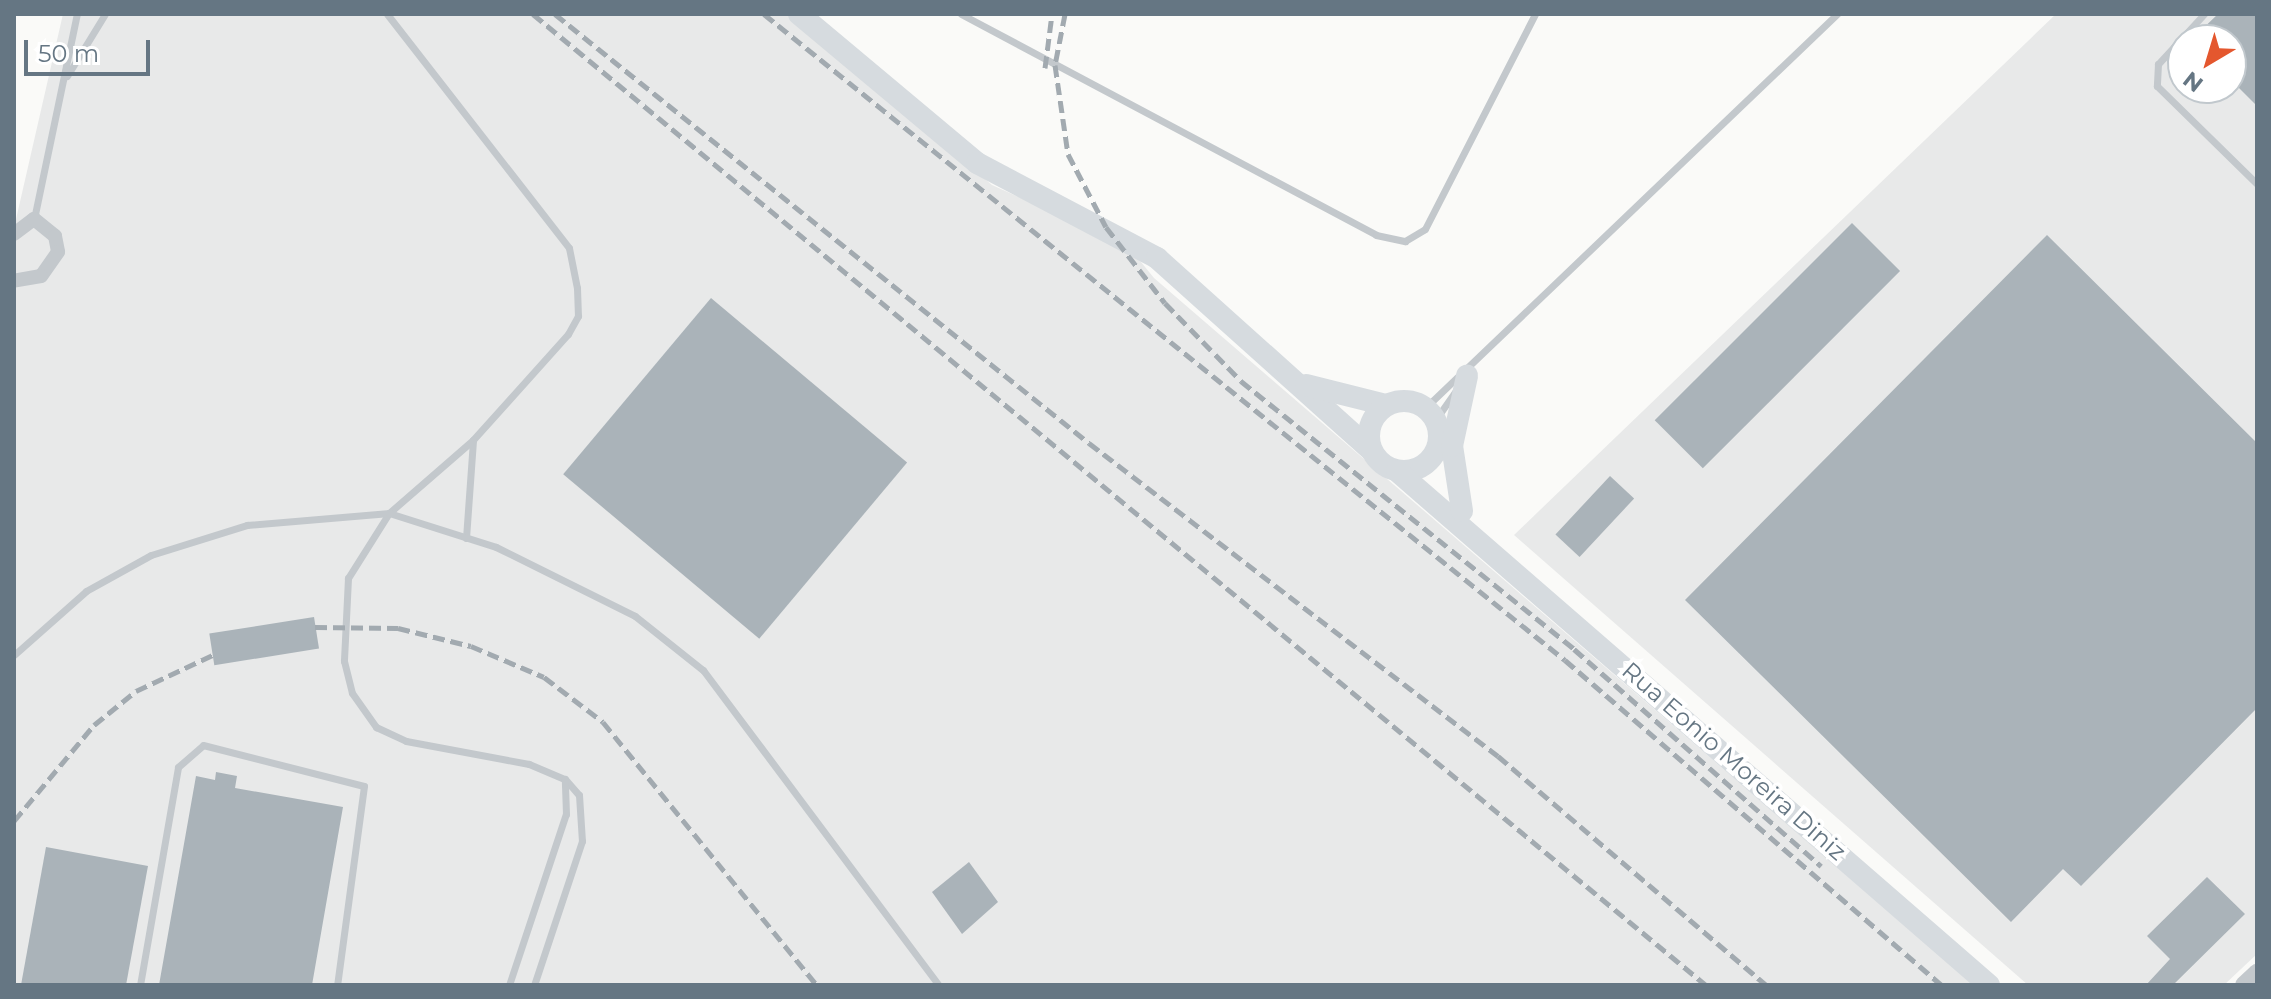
<!DOCTYPE html>
<style>
body{margin:0}
#map{position:relative;width:2271px;height:999px;overflow:hidden;background:#fafaf8;font-family:Montserrat,sans-serif}
div>[style]{position:absolute}
.built>*{inset:0;background:#e8e9e9}
.building>*{inset:0;background:#aab3b9;transform-origin:0 0}
.service>*{height:7px;margin:-3.5px;padding:0 3.5px;transform-origin:3.5px;border-radius:3.5px;background:#c3c8cc}
.minor>*{height:14px;margin:-7px;padding:0 7px;transform-origin:7px;border-radius:7px;background:#c3c8cc}
.tertiary>*{height:18px;margin:-9px;padding:0 9px;transform-origin:9px;border-radius:9px;background:#c3c8cc}
.secondary>*{height:22px;margin:-11px;padding:0 11px;transform-origin:11px;border-radius:11px;background:#d6dbdf}
.secondary>.ring{margin:-11px;padding:0;box-sizing:content-box;background:none;border:22px solid #d6dbdf;border-radius:50%}
.rail>*{height:5px;margin-top:-2.5px;transform-origin:0;background:repeating-linear-gradient(90deg,#a2aab0 0 12px,transparent 0 18px)}
span{translate:-50% -50%;white-space:nowrap;text-align:center;line-height:1.15;-webkit-text-stroke:8px #fff;paint-order:stroke}
.street-label{font-size:24px;color:#657683}
.frame{position:absolute;inset:0;border:16px solid #657683;pointer-events:none}
.north{position:absolute;left:2167px;top:24px;width:80px;height:80px;box-sizing:border-box;background:#fff;border:2px solid #c1c8cd;border-radius:50%;rotate:218deg;font-size:22px;font-weight:700;line-height:32px;text-align:center;color:#657683}
.north::after{content:'';display:block;margin:auto;width:28px;height:36px;background:#e4572e;clip-path:polygon(50% 0,100% 100%,50% 72%,0 100%)}
.scale{position:absolute;left:24px;top:40px;width:126px;height:36px;box-sizing:border-box;border:4px solid #657683;border-top:0;padding-left:10px;font-size:24px;line-height:28px;white-space:nowrap;color:#657683;-webkit-text-stroke:6px #fff;paint-order:stroke}
</style>
<div id="map">
<div class="built">
<i style="clip-path:polygon(63px 14px,789px 14px,992px 185px,1128px 246px,1154px 278px,1974px 985px,14px 985px,14px 228px)"></i>
<i style="clip-path:polygon(evenodd,2056px 14px,2257px 14px,2257px 954px,2224px 985px,2028px 985px,1514px 535px,2056px 14px,2183px 40px,2231px 40px,2231px 88px,2183px 88px,2183px 40px)"></i>
</div>
<div class="building">
<i style="clip-path:polygon(2218px 14px,2257px 14px,2257px 106px,2231px 80px,2231px 40px,2191px 40px)"></i>
<i style="left:1852px;top:223px;width:68px;height:279px;rotate:45deg"></i>
<i style="clip-path:polygon(2047px 235px,2257px 443px,2257px 708px,2081px 886px,2063px 869px,2011px 922px,1685px 600px)"></i>
<i style="left:711px;top:298px;width:256px;height:230px;rotate:40deg"></i>
<i style="left:1610px;top:476px;width:33px;height:80px;rotate:43deg"></i>
<i style="left:314px;top:617px;width:32px;height:106px;rotate:81deg"></i>
<i style="clip-path:polygon(216px 772px,237px 776px,235px 788px,343px 807px,312px 985px,159px 985px,196px 776px,215px 780px)"></i>
<i style="clip-path:polygon(46px 847px,148px 866px,126px 985px,21px 985px)"></i>
<i style="clip-path:polygon(969px 862px,998px 902px,962px 934px,932px 892px)"></i>
<i style="clip-path:polygon(2207px 877px,2245px 914px,2173px 985px,2146px 985px,2170px 959px,2147px 936px)"></i>
</div>
<div class="service">
<i style="left:387px;top:14px;width:296px;rotate:52.1deg"></i>
<i style="left:569px;top:248px;width:41px;rotate:78.7deg"></i>
<i style="left:577px;top:288px;width:28px;rotate:88deg"></i>
<i style="left:578px;top:316px;width:21px;rotate:119deg"></i>
<i style="left:568px;top:334px;width:142px;rotate:131.9deg"></i>
<i style="left:473px;top:440px;width:111px;rotate:139deg"></i>
<i style="left:389px;top:513px;width:77px;rotate:122.2deg"></i>
<i style="left:348px;top:578px;width:83px;rotate:92.8deg"></i>
<i style="left:344px;top:661px;width:33px;rotate:76deg"></i>
<i style="left:352px;top:693px;width:42px;rotate:54.8deg"></i>
<i style="left:376px;top:727px;width:33px;rotate:25deg"></i>
<i style="left:406px;top:741px;width:125px;rotate:10.6deg"></i>
<i style="left:529px;top:764px;width:39px;rotate:23deg"></i>
<i style="left:565px;top:779px;width:21px;rotate:49deg"></i>
<i style="left:579px;top:795px;width:46px;rotate:86.3deg"></i>
<i style="left:582px;top:841px;width:152px;rotate:108.4deg"></i>
<i style="left:961px;top:14px;width:470px;rotate:28deg"></i>
<i style="left:1376px;top:235px;width:30px;rotate:12deg"></i>
<i style="left:1405px;top:241px;width:23px;rotate:-31deg"></i>
<i style="left:1425px;top:229px;width:242px;rotate:-62.9deg"></i>
<i style="left:2204px;top:14px;width:68px;rotate:132.6deg"></i>
<i style="left:2158px;top:64px;width:22px;rotate:93deg"></i>
<i style="left:2157px;top:86px;width:140px;rotate:44.4deg"></i>
<i style="left:67px;top:76px;width:73px;rotate:-58.5deg"></i>
<i style="left:34px;top:219px;width:209px;rotate:-78.2deg"></i>
<i style="left:1426px;top:407px;width:569px;rotate:-43.72deg"></i>
<i style="left:1436px;top:419px;width:37px;rotate:-55deg"></i>
<i style="left:1370px;top:454px;width:14px;rotate:39deg"></i>
<i style="left:466px;top:538px;width:98px;rotate:-85.9deg"></i>
<i style="left:14px;top:655px;width:96px;rotate:-41.6deg"></i>
<i style="left:86px;top:591px;width:74px;rotate:-29deg"></i>
<i style="left:151px;top:555px;width:101px;rotate:-17.4deg"></i>
<i style="left:247px;top:525px;width:143px;rotate:-4.8deg"></i>
<i style="left:389px;top:513px;width:112px;rotate:17.6deg"></i>
<i style="left:496px;top:547px;width:155px;rotate:26.4deg"></i>
<i style="left:635px;top:616px;width:87px;rotate:38.5deg"></i>
<i style="left:703px;top:670px;width:394px;rotate:53.2deg"></i>
<i style="left:140px;top:985px;width:221px;rotate:-80.1deg"></i>
<i style="left:178px;top:767px;width:33px;rotate:-41deg"></i>
<i style="left:203px;top:745px;width:166px;rotate:14.3deg"></i>
<i style="left:364px;top:786px;width:201px;rotate:97.7deg"></i>
<i style="left:509px;top:985px;width:180px;rotate:-71.6deg"></i>
<i style="left:566px;top:814px;width:35px;rotate:-92deg"></i>
</div>
<div class="minor">
<i style="left:14px;top:234px;width:25px;rotate:-37deg"></i>
<i style="left:34px;top:219px;width:27px;rotate:39deg"></i>
<i style="left:55px;top:236px;width:16px;rotate:79deg"></i>
<i style="left:58px;top:252px;width:29px;rotate:125deg"></i>
<i style="left:41px;top:276px;width:27px;rotate:170deg"></i>
</div>
<div class="tertiary">
<i style="left:2244px;top:985px;width:18px;rotate:-43deg"></i>
</div>
<div class="secondary">
<i style="left:799px;top:14px;width:232px;rotate:39.9deg"></i>
<i style="left:977px;top:163px;width:204px;rotate:27.8deg"></i>
<i style="left:1157px;top:258px;width:288px;rotate:41.9deg"></i>
<i style="left:1306px;top:385px;width:82px;rotate:14deg"></i>
<i class="ring" style="left:1369px;top:401px;width:48px;height:48px"></i>
<i style="left:1397px;top:471px;width:784px;rotate:40.97deg"></i>
<i style="left:1462px;top:511px;width:66px;rotate:-98.7deg"></i>
<i style="left:1452px;top:446px;width:72px;rotate:-77.9deg"></i>
</div>
<div class="rail">
<i style="left:533px;top:14px;width:1523px;rotate:39.62deg"></i>
<i style="left:555px;top:14px;width:685px;rotate:38.78deg"></i>
<i style="left:1089px;top:443px;width:515px;rotate:37.43deg"></i>
<i style="left:1498px;top:756px;width:353px;rotate:40.5deg"></i>
<i style="left:764px;top:14px;width:1029px;rotate:38.89deg"></i>
<i style="left:1565px;top:660px;width:497px;rotate:40.8deg"></i>
<i style="left:1065px;top:14px;width:52px;rotate:101.1deg"></i>
<i style="left:1055px;top:65px;width:90px;rotate:81.7deg"></i>
<i style="left:1068px;top:154px;width:82px;rotate:62.5deg"></i>
<i style="left:1106px;top:227px;width:96px;rotate:52.2deg"></i>
<i style="left:1165px;top:303px;width:109px;rotate:45.7deg"></i>
<i style="left:1241px;top:381px;width:427px;rotate:38.8deg"></i>
<i style="left:1574px;top:649px;width:329px;rotate:41.3deg"></i>
<i style="left:1045px;top:68px;width:54px;rotate:-82.6deg"></i>
<i style="left:315px;top:627px;width:83px;rotate:0.7deg"></i>
<i style="left:398px;top:628px;width:75px;rotate:13.9deg"></i>
<i style="left:471px;top:646px;width:79px;rotate:23deg"></i>
<i style="left:544px;top:677px;width:74px;rotate:37.3deg"></i>
<i style="left:603px;top:722px;width:339px;rotate:50.9deg"></i>
<i style="left:14px;top:821px;width:125px;rotate:-50.2deg"></i>
<i style="left:94px;top:725px;width:54px;rotate:-39deg"></i>
<i style="left:136px;top:691px;width:87px;rotate:-25.1deg"></i>
</div>
<div class="street-label">
<span style="left:1734px;top:761px;rotate:41deg">Rua Eonio Moreira Diniz</span>
</div>
<div class="frame"></div>
<div class="north">N</div>
<div class="scale">50 m</div>
</div>
